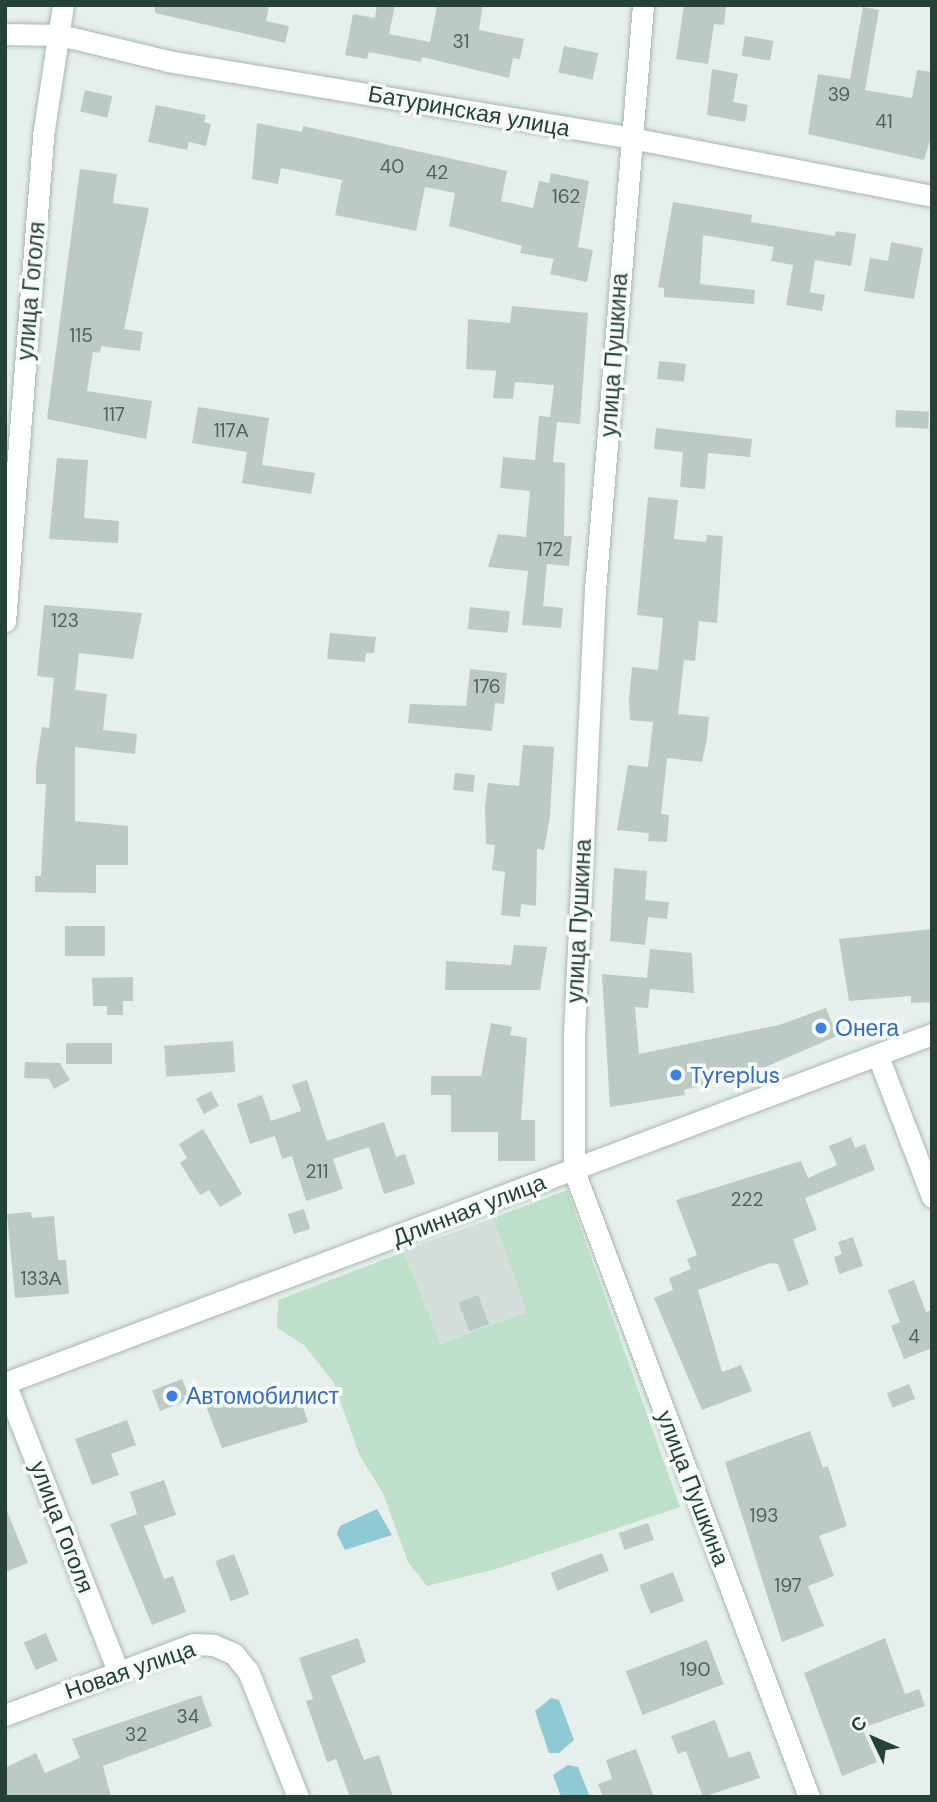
<!DOCTYPE html>
<meta charset="utf-8">
<style>
body{margin:0}
#map{position:relative;width:937px;height:1802px;overflow:hidden;background:#e6efeb;font-family:"DM Sans",sans-serif}
div>[style]{position:absolute}
.built>*{inset:0;background:#d4dfda;transform-origin:0 0}
.green>*{inset:0;background:#bfe0c8}
.water>*{inset:0;background:#8ec9d4}
.building>*{inset:0;background:#bbcac4;transform-origin:0 0}
.roads{filter:drop-shadow(0 0 2px #a8b8b2) drop-shadow(0 0 2px #a8b8b2)}
.minor>*{height:21px;margin:-10.5px;padding:0 10.5px;transform-origin:10.5px;border-radius:10.5px;background:#fff}
.dots>*{width:19px;height:19px;translate:-50% -50%;box-sizing:border-box;border:4px solid #f7fbf9;border-radius:50%}
span{translate:-50% -50%;white-space:nowrap;text-align:center;line-height:1.15;-webkit-text-stroke:7px #f7fbf9;paint-order:stroke}
.number-label{font-size:19px;color:#4a645c}
.number-label span{-webkit-text-stroke-width:0}
.street-label{font-size:23px;color:#24423a}
.shop-label{font-size:23px;color:#366cbe}
.left{translate:0 -50%;text-align:left}
.frame{position:absolute;inset:0;border:7px solid #24423a;pointer-events:none}
.north{position:absolute;left:839px;top:1704px;width:70px;height:70px;-webkit-text-stroke:5px #f7fbf9;paint-order:stroke;rotate:314deg;font-size:19px;font-weight:700;line-height:28px;text-align:center;color:#24423a}
.north::after{content:'';display:block;margin:auto;width:24px;height:32px;background:#24423a;clip-path:polygon(50% 0,100% 100%,50% 72%,0 100%)}
</style>
<div id="map">
<div class="built">
<i style="left:493px;top:1218px;width:100px;height:95px;rotate:70deg"></i>
</div>
<div class="green">
<i style="clip-path:polygon(567px 1190px,680px 1507px,496px 1569px,427px 1586px,408px 1562px,383px 1493px,359px 1454px,334px 1383px,304px 1345px,277px 1328px,278px 1300px,404px 1252px,440px 1344px,527px 1312px,493px 1218px)"></i>
</div>
<div class="water">
<i style="clip-path:polygon(377px 1509px,392px 1535px,345px 1550px,337px 1534px,340px 1526px)"></i>
<i style="clip-path:polygon(551px 1698px,559px 1700px,574px 1740px,559px 1753px,549px 1753px,535px 1711px)"></i>
<i style="clip-path:polygon(568px 1765px,578px 1767px,590px 1797px,561px 1797px,553px 1775px)"></i>
</div>
<div class="building">
<i style="clip-path:polygon(155px 5px,269px 5px,266px 21px,289px 26px,285px 43px,155px 13px)"></i>
<i style="clip-path:polygon(377px 5px,395px 5px,389px 34px,430px 42px,437px 5px,483px 5px,479px 30px,524px 39px,520px 59px,513px 58px,509px 78px,422px 57px,421px 62px,369px 52px,367px 59px,345px 55px,353px 14px,375px 18px)"></i>
<i style="clip-path:polygon(684px 5px,726px 5px,724px 25px,714px 24px,708px 64px,676px 59px)"></i>
<i style="clip-path:polygon(863px 7px,879px 10px,865px 90px,912px 98px,917px 70px,932px 72px,932px 134px,924px 160px,808px 134px,818px 74px,850px 79px)"></i>
<i style="left:745px;top:36px;width:29px;height:20px;rotate:10deg"></i>
<i style="left:564px;top:46px;width:35px;height:27px;rotate:12deg"></i>
<i style="clip-path:polygon(712px 69px,738px 74px,733px 102px,748px 105px,745px 122px,707px 115px)"></i>
<i style="left:85px;top:90px;width:28px;height:22px;rotate:13deg"></i>
<i style="clip-path:polygon(156px 105px,206px 115px,204px 122px,211px 124px,206px 146px,189px 142px,187px 150px,148px 142px)"></i>
<i style="clip-path:polygon(257px 123px,302px 132px,303px 126px,507px 171px,501px 201px,533px 208px,539px 181px,549px 183px,551px 173px,589px 181px,578px 247px,593px 250px,587px 282px,550px 274px,554px 259px,520px 253px,522px 246px,449px 226px,455px 193px,425px 187px,416px 231px,335px 215px,342px 180px,281px 168px,278px 184px,252px 179px)"></i>
<i style="clip-path:polygon(80px 169px,117px 174px,113px 203px,149px 208px,124px 329px,143px 332px,140px 351px,101px 346px,100px 353px,93px 352px,87px 391px,152px 401px,146px 439px,47px 419px)"></i>
<i style="clip-path:polygon(673px 202px,752px 215px,751px 222px,835px 236px,836px 231px,856px 234px,851px 266px,815px 260px,810px 292px,825px 295px,822px 311px,786px 305px,793px 265px,771px 261px,774px 247px,703px 235px,700px 284px,755px 290px,754px 304px,664px 297px,664px 288px,658px 287px)"></i>
<i style="clip-path:polygon(891px 242px,923px 248px,914px 299px,864px 291px,870px 258px,888px 261px)"></i>
<i style="clip-path:polygon(512px 306px,588px 313px,580px 424px,557px 422px,553px 462px,565px 463px,564px 536px,572px 536px,569px 566px,547px 564px,543px 606px,563px 608px,561px 628px,522px 625px,528px 571px,488px 567px,498px 534px,526px 537px,530px 491px,500px 488px,503px 457px,535px 460px,539px 416px,550px 417px,554px 385px,515px 382px,513px 399px,493px 398px,496px 371px,466px 369px,468px 319px,510px 323px)"></i>
<i style="left:659px;top:361px;width:27px;height:18px;rotate:6deg"></i>
<i style="clip-path:polygon(198px 407px,269px 418px,262px 465px,315px 473px,311px 494px,242px 483px,247px 452px,192px 443px)"></i>
<i style="left:896px;top:410px;width:33px;height:17px;rotate:3deg"></i>
<i style="clip-path:polygon(656px 428px,752px 439px,750px 457px,708px 453px,705px 489px,680px 487px,683px 452px,654px 449px)"></i>
<i style="clip-path:polygon(57px 458px,88px 460px,84px 518px,119px 521px,118px 543px,49px 539px)"></i>
<i style="clip-path:polygon(648px 497px,678px 500px,674px 539px,706px 542px,707px 535px,723px 536px,717px 623px,699px 621px,695px 661px,684px 660px,678px 714px,709px 717px,707px 738px,702px 762px,667px 758px,661px 814px,669px 815px,667px 842px,648px 841px,649px 833px,617px 830px,628px 765px,648px 767px,653px 722px,630px 720px,629px 700px,632px 667px,658px 670px,663px 618px,637px 615px)"></i>
<i style="clip-path:polygon(44px 605px,142px 613px,133px 659px,79px 653px,75px 690px,107px 694px,103px 730px,137px 734px,135px 754px,75px 747px,75px 821px,128px 826px,128px 865px,96px 865px,96px 893px,35px 892px,35px 876px,41px 876px,46px 784px,36px 784px,36px 767px,42px 727px,49px 728px,54px 678px,37px 676px)"></i>
<i style="left:470px;top:607px;width:40px;height:22px;rotate:6deg"></i>
<i style="clip-path:polygon(330px 633px,376px 637px,374px 653px,366px 653px,365px 662px,327px 659px)"></i>
<i style="clip-path:polygon(470px 669px,507px 673px,504px 704px,495px 703px,492px 731px,408px 723px,410px 704px,466px 706px)"></i>
<i style="clip-path:polygon(523px 745px,554px 747px,550px 816px,544px 850px,537px 849px,536px 906px,521px 904px,520px 917px,501px 915px,505px 872px,492px 870px,495px 845px,486px 844px,485px 806px,488px 783px,519px 786px)"></i>
<i style="left:455px;top:773px;width:20px;height:17px;rotate:6deg"></i>
<i style="clip-path:polygon(614px 868px,647px 871px,645px 900px,669px 902px,667px 919px,648px 917px,645px 945px,610px 941px)"></i>
<i style="left:65px;top:926px;width:40px;height:30px"></i>
<i style="clip-path:polygon(932px 929px,932px 1002px,911px 1003px,911px 996px,849px 1001px,839px 939px)"></i>
<i style="clip-path:polygon(514px 945px,547px 947px,540px 990px,445px 990px,446px 961px,511px 965px)"></i>
<i style="clip-path:polygon(650px 949px,692px 953px,694px 993px,650px 989px,648px 1008px,635px 1007px,639px 1054px,779px 1025px,826px 1008px,837px 1036px,754px 1072px,684px 1090px,685px 1095px,610px 1107px,602px 974px,647px 978px)"></i>
<i style="clip-path:polygon(133px 977px,133px 1001px,123px 1001px,123px 1015px,107px 1015px,107px 1006px,93px 1006px,92px 978px)"></i>
<i style="clip-path:polygon(491px 1023px,512px 1027px,510px 1035px,527px 1038px,521px 1120px,535px 1120px,535px 1161px,498px 1161px,498px 1132px,451px 1132px,451px 1095px,431px 1095px,431px 1076px,481px 1076px)"></i>
<i style="left:233px;top:1041px;width:31px;height:69px;rotate:86deg"></i>
<i style="left:66px;top:1043px;width:46px;height:21px"></i>
<i style="clip-path:polygon(25px 1062px,60px 1063px,70px 1080px,54px 1089px,49px 1079px,24px 1078px)"></i>
<i style="clip-path:polygon(307px 1080px,327px 1141px,384px 1122px,396px 1157px,405px 1154px,415px 1184px,384px 1194px,369px 1147px,333px 1159px,343px 1189px,306px 1201px,292px 1156px,282px 1159px,275px 1136px,250px 1144px,237px 1104px,262px 1095px,271px 1121px,301px 1111px,292px 1085px)"></i>
<i style="left:211px;top:1091px;width:17px;height:17px;rotate:62deg"></i>
<i style="clip-path:polygon(203px 1129px,242px 1194px,220px 1207px,209px 1190px,200px 1195px,180px 1163px,187px 1158px,179px 1144px)"></i>
<i style="clip-path:polygon(851px 1137px,855px 1148px,865px 1144px,875px 1170px,805px 1198px,817px 1230px,793px 1239px,809px 1284px,788px 1292px,778px 1264px,770px 1263px,698px 1290px,722px 1372px,741px 1365px,752px 1391px,702px 1410px,654px 1298px,673px 1290px,669px 1278px,691px 1269px,687px 1259px,697px 1255px,676px 1200px,801px 1161px,808px 1178px,837px 1165px,829px 1146px)"></i>
<i style="left:304px;top:1209px;width:21px;height:17px;rotate:73deg"></i>
<i style="clip-path:polygon(31px 1212px,32px 1218px,54px 1216px,58px 1260px,66px 1260px,69px 1294px,15px 1298px,7px 1214px)"></i>
<i style="clip-path:polygon(853px 1237px,863px 1266px,839px 1274px,834px 1257px,842px 1254px,838px 1242px)"></i>
<i style="clip-path:polygon(914px 1280px,926px 1312px,932px 1310px,932px 1348px,904px 1359px,891px 1326px,900px 1322px,888px 1290px)"></i>
<i style="left:478px;top:1295px;width:31px;height:21px;rotate:69deg"></i>
<i style="left:182px;top:1379px;width:22px;height:32px;rotate:69deg"></i>
<i style="left:909px;top:1384px;width:16px;height:24px;rotate:68deg"></i>
<i style="clip-path:polygon(240px 1390px,247px 1408px,297px 1390px,308px 1422px,222px 1448px,205px 1403px)"></i>
<i style="clip-path:polygon(127px 1420px,136px 1445px,111px 1454px,119px 1475px,92px 1485px,75px 1439px)"></i>
<i style="clip-path:polygon(810px 1431px,823px 1468px,828px 1466px,847px 1526px,819px 1536px,834px 1576px,808px 1586px,824px 1626px,782px 1642px,725px 1462px)"></i>
<i style="clip-path:polygon(164px 1480px,176px 1515px,144px 1526px,164px 1579px,173px 1576px,186px 1612px,152px 1625px,110px 1524px,137px 1514px,130px 1492px)"></i>
<i style="clip-path:polygon(5px 1506px,28px 1563px,5px 1572px)"></i>
<i style="left:648px;top:1523px;width:18px;height:31px;rotate:71deg"></i>
<i style="left:602px;top:1553px;width:19px;height:55px;rotate:69deg"></i>
<i style="left:234px;top:1554px;width:43px;height:20px;rotate:69deg"></i>
<i style="left:673px;top:1572px;width:31px;height:36px;rotate:69deg"></i>
<i style="left:46px;top:1633px;width:30px;height:24px;rotate:67deg"></i>
<i style="clip-path:polygon(358px 1638px,366px 1662px,331px 1676px,364px 1760px,379px 1755px,393px 1797px,350px 1797px,336px 1759px,327px 1762px,306px 1701px,313px 1699px,299px 1658px)"></i>
<i style="clip-path:polygon(885px 1638px,905px 1694px,919px 1689px,925px 1706px,862px 1728px,877px 1762px,842px 1776px,804px 1673px)"></i>
<i style="left:707px;top:1640px;width:47px;height:87px;rotate:69deg"></i>
<i style="clip-path:polygon(201px 1695px,212px 1726px,103px 1766px,111px 1797px,5px 1797px,5px 1768px,36px 1753px,45px 1773px,80px 1758px,72px 1739px)"></i>
<i style="clip-path:polygon(715px 1720px,729px 1758px,750px 1751px,760px 1778px,703px 1797px,686px 1751px,678px 1754px,671px 1736px)"></i>
<i style="clip-path:polygon(636px 1749px,654px 1797px,603px 1797px,598px 1784px,612px 1779px,606px 1760px)"></i>
</div>
<div class="roads">
<div class="minor">
<i style="left:643px;top:5px;width:587px;rotate:94.69deg"></i>
<i style="left:595px;top:590px;width:447px;rotate:92.7deg"></i>
<i style="left:574px;top:1037px;width:134px;rotate:90deg"></i>
<i style="left:574px;top:1171px;width:669px;rotate:69.42deg"></i>
<i style="left:5px;top:34px;width:55px;rotate:1deg"></i>
<i style="left:60px;top:35px;width:111px;rotate:13.5deg"></i>
<i style="left:168px;top:61px;width:469px;rotate:9.4deg"></i>
<i style="left:631px;top:138px;width:307px;rotate:10.9deg"></i>
<i style="left:5px;top:621px;width:494px;rotate:-85.5deg"></i>
<i style="left:44px;top:129px;width:125px;rotate:-81.3deg"></i>
<i style="left:878px;top:1056px;width:151px;rotate:69deg"></i>
<i style="left:5px;top:1383px;width:991px;rotate:-20.63deg"></i>
<i style="left:5px;top:1383px;width:309px;rotate:68.6deg"></i>
<i style="left:5px;top:1715px;width:201px;rotate:-20.7deg"></i>
<i style="left:193px;top:1644px;width:21px;rotate:3deg"></i>
<i style="left:214px;top:1645px;width:22px;rotate:24deg"></i>
<i style="left:234px;top:1654px;width:22px;rotate:51deg"></i>
<i style="left:248px;top:1671px;width:136px;rotate:68.4deg"></i>
</div>
</div>
<div class="dots">
<i style="left:821px;top:1028px;background:#3f7fe0"></i>
<i style="left:676px;top:1075px;background:#3f7fe0"></i>
<i style="left:172px;top:1396px;background:#3f7fe0"></i>
</div>
<div class="number-label">
<span style="left:461px;top:42px">31</span>
<span style="left:839px;top:95px">39</span>
<span style="left:884px;top:122px">41</span>
<span style="left:392px;top:167px">40</span>
<span style="left:437px;top:173px">42</span>
<span style="left:566px;top:197px">162</span>
<span style="left:81px;top:336px">115</span>
<span style="left:114px;top:415px">117</span>
<span style="left:231px;top:431px">117А</span>
<span style="left:550px;top:550px">172</span>
<span style="left:65px;top:621px">123</span>
<span style="left:487px;top:687px">176</span>
<span style="left:317px;top:1172px">211</span>
<span style="left:747px;top:1200px">222</span>
<span style="left:41px;top:1279px">133А</span>
<span style="left:914px;top:1337px">4</span>
<span style="left:764px;top:1516px">193</span>
<span style="left:788px;top:1586px">197</span>
<span style="left:695px;top:1670px">190</span>
<span style="left:188px;top:1717px">34</span>
<span style="left:136px;top:1735px">32</span>
</div>
<div class="street-label">
<span style="left:469px;top:111px;rotate:10deg">Батуринская улица</span>
<span style="left:31px;top:291px;rotate:-85deg">улица Гоголя</span>
<span style="left:614px;top:355px;rotate:-86deg">улица Пушкина</span>
<span style="left:579px;top:921px;rotate:-87deg">улица Пушкина</span>
<span style="left:469px;top:1210px;rotate:-21deg">Длинная улица</span>
<span style="left:693px;top:1488px;rotate:69deg">улица Пушкина</span>
<span style="left:62px;top:1527px;rotate:69deg">улица Гоголя</span>
<span style="left:130px;top:1670px;rotate:-19deg">Новая улица</span>
</div>
<div class="shop-label">
<span class="left" style="left:835px;top:1028px">Онега</span>
<span class="left" style="left:690px;top:1075px">Tyreplus</span>
<span class="left" style="left:186px;top:1396px">Автомобилист</span>
</div>
<div class="frame"></div>
<div class="north">С</div>
</div>
